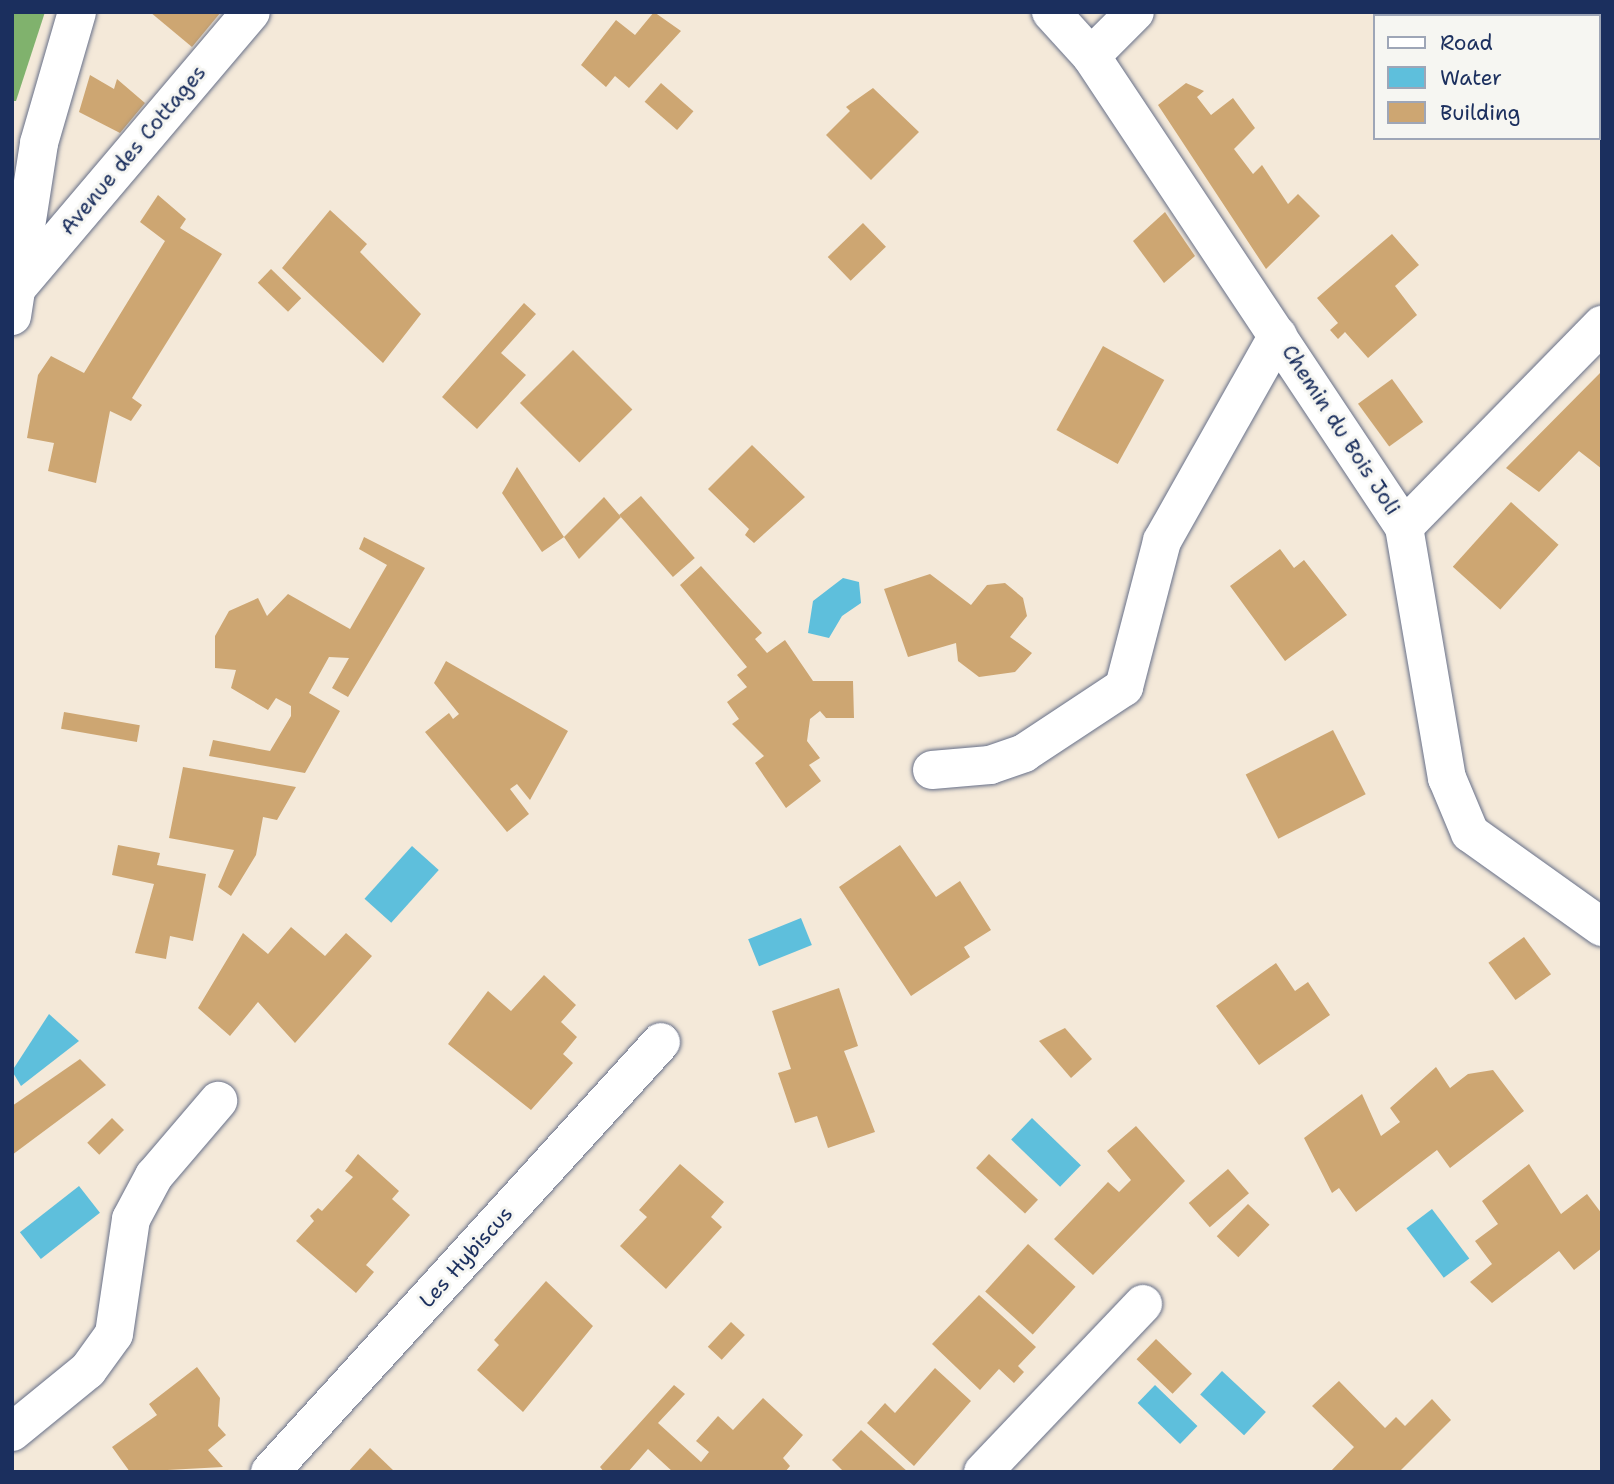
<!DOCTYPE html>
<style>
body{margin:0}
#map{position:relative;width:1614px;height:1484px;overflow:hidden;background:#f4e9d9;font-family:"Shantell Sans",sans-serif}
div>[style]{position:absolute}
.forest>*{inset:0;background:#80b26d}
.water>*{inset:0;background:#5ebfdc;transform-origin:0 0}
.building>*{inset:0;background:#cda672;transform-origin:0 0}
.roads{filter:drop-shadow(0 0 2px #677089) drop-shadow(0 0 2px #677089)}
.minor>*{height:38px;margin:-19px;padding:0 19px;transform-origin:19px;border-radius:19px;background:#fff}
span{translate:-50% -50%;white-space:nowrap;text-align:center;line-height:1.15;-webkit-text-stroke:6px #f6f6f2;paint-order:stroke}
.street-label{font-size:21px;color:#1b2f5e}
.frame{position:absolute;inset:0;border:14px solid #1b2f5e;pointer-events:none}
.legend{position:absolute;left:1373px;top:14px;width:228px;height:126px;box-sizing:border-box;background:#f6f6f2;border:2px solid #9ea6b7;margin:0;padding:9px 12px;list-style:none;font-size:21px;color:#1b2f5e}
.legend li{display:flex;align-items:center;gap:14px;height:35px}
.legend b{width:35px;border:2px solid #9ea6b7}
</style>
<div id="map">
<div class="forest">
<i style="clip-path:polygon(12px 12px,45px 12px,16px 101px,12px 101px)"></i>
</div>
<div class="water">
<i style="clip-path:polygon(843px 578px,859px 582px,861px 603px,842px 616px,829px 638px,808px 633px,813px 601px)"></i>
<i style="left:412px;top:846px;width:36px;height:71px;rotate:42deg"></i>
<i style="left:801px;top:918px;width:29px;height:57px;rotate:68deg"></i>
<i style="clip-path:polygon(49px 1014px,79px 1041px,21px 1086px,12px 1071px)"></i>
<i style="left:1032px;top:1118px;width:68px;height:30px;rotate:44deg"></i>
<i style="left:79px;top:1186px;width:34px;height:75px;rotate:52deg"></i>
<i style="left:1432px;top:1209px;width:62px;height:32px;rotate:53deg"></i>
<i style="left:1222px;top:1371px;width:60px;height:32px;rotate:43deg"></i>
<i style="left:1155px;top:1385px;width:59px;height:25px;rotate:44deg"></i>
</div>
<div class="building">
<i style="clip-path:polygon(150px 12px,221px 12px,192px 47px)"></i>
<i style="clip-path:polygon(654px 12px,681px 31px,629px 88px,615px 76px,606px 87px,581px 65px,616px 20px,635px 35px)"></i>
<i style="clip-path:polygon(1598px 19px,1602px 19px,1598px 55px)"></i>
<i style="clip-path:polygon(1598px 70px,1602px 70px,1598px 117px)"></i>
<i style="clip-path:polygon(90px 75px,114px 89px,117px 79px,145px 103px,120px 133px,79px 112px)"></i>
<i style="left:661px;top:83px;width:43px;height:25px;rotate:41deg"></i>
<i style="clip-path:polygon(1186px 83px,1204px 91px,1197px 97px,1211px 115px,1233px 98px,1255px 128px,1234px 149px,1253px 174px,1262px 165px,1288px 204px,1298px 194px,1320px 216px,1266px 269px,1158px 105px)"></i>
<i style="clip-path:polygon(873px 88px,919px 132px,871px 180px,826px 135px,850px 111px,846px 107px)"></i>
<i style="clip-path:polygon(158px 195px,186px 219px,180px 228px,222px 254px,132px 398px,142px 405px,131px 421px,110px 411px,96px 483px,48px 471px,54px 443px,27px 438px,38px 375px,51px 356px,84px 373px,165px 241px,140px 222px)"></i>
<i style="clip-path:polygon(330px 210px,367px 244px,360px 252px,421px 314px,383px 363px,282px 268px)"></i>
<i style="clip-path:polygon(1165px 212px,1195px 256px,1164px 283px,1133px 241px)"></i>
<i style="left:863px;top:223px;width:33px;height:49px;rotate:46deg"></i>
<i style="clip-path:polygon(1392px 234px,1419px 265px,1395px 286px,1417px 315px,1368px 358px,1345px 332px,1338px 339px,1330px 330px,1338px 323px,1317px 298px)"></i>
<i style="left:271px;top:269px;width:42px;height:19px;rotate:44deg"></i>
<i style="clip-path:polygon(524px 303px,536px 314px,501px 353px,526px 375px,477px 429px,442px 397px)"></i>
<i style="left:1103px;top:346px;width:70px;height:96px;rotate:29deg"></i>
<i style="left:573px;top:350px;width:84px;height:75px;rotate:45deg"></i>
<i style="clip-path:polygon(1602px 371px,1602px 469px,1579px 451px,1539px 492px,1506px 468px)"></i>
<i style="left:1392px;top:379px;width:53px;height:42px;rotate:54deg"></i>
<i style="clip-path:polygon(752px 445px,805px 497px,754px 543px,745px 535px,749px 529px,708px 489px)"></i>
<i style="clip-path:polygon(517px 467px,564px 537px,604px 497px,621px 517px,579px 559px,564px 537px,542px 552px,502px 493px)"></i>
<i style="left:641px;top:496px;width:82px;height:29px;rotate:49deg"></i>
<i style="left:1511px;top:502px;width:64px;height:87px;rotate:42deg"></i>
<i style="clip-path:polygon(364px 537px,425px 568px,348px 697px,332px 688px,349px 658px,329px 657px,309px 693px,340px 711px,305px 773px,209px 756px,213px 740px,270px 751px,291px 716px,291px 706px,276px 698px,268px 710px,231px 688px,236px 670px,215px 668px,215px 636px,229px 611px,258px 598px,267px 616px,288px 594px,350px 629px,387px 565px,359px 549px)"></i>
<i style="clip-path:polygon(1280px 549px,1294px 568px,1304px 560px,1347px 615px,1285px 661px,1230px 586px)"></i>
<i style="clip-path:polygon(701px 566px,762px 633px,755px 639px,767px 653px,785px 640px,813px 681px,853px 681px,854px 718px,826px 718px,820px 711px,810px 719px,807px 741px,820px 758px,809px 765px,821px 781px,786px 808px,755px 763px,764px 756px,732px 724px,739px 719px,727px 702px,747px 687px,737px 675px,747px 667px,680px 585px)"></i>
<i style="clip-path:polygon(930px 574px,971px 605px,987px 585px,1005px 583px,1023px 598px,1027px 616px,1010px 637px,1032px 653px,1015px 672px,979px 677px,958px 661px,956px 643px,908px 657px,884px 589px)"></i>
<i style="clip-path:polygon(446px 661px,568px 731px,530px 800px,517px 784px,510px 789px,529px 814px,507px 832px,425px 732px,449px 713px,453px 719px,459px 714px,434px 683px)"></i>
<i style="left:64px;top:712px;width:77px;height:17px;rotate:10deg"></i>
<i style="left:1333px;top:730px;width:72px;height:98px;rotate:63deg"></i>
<i style="clip-path:polygon(183px 767px,296px 787px,277px 820px,263px 817px,256px 855px,231px 896px,218px 887px,234px 850px,169px 838px)"></i>
<i style="clip-path:polygon(118px 845px,160px 853px,157px 865px,206px 874px,193px 941px,170px 936px,166px 959px,135px 953px,154px 884px,112px 875px)"></i>
<i style="clip-path:polygon(900px 845px,936px 897px,960px 881px,991px 930px,964px 947px,970px 957px,911px 996px,839px 887px)"></i>
<i style="clip-path:polygon(291px 927px,325px 956px,346px 933px,372px 956px,295px 1043px,258px 1002px,230px 1036px,198px 1008px,243px 933px,268px 954px)"></i>
<i style="left:1524px;top:937px;width:46px;height:44px;rotate:54deg"></i>
<i style="clip-path:polygon(1276px 963px,1295px 991px,1308px 982px,1330px 1015px,1259px 1065px,1216px 1006px)"></i>
<i style="clip-path:polygon(544px 975px,576px 1005px,561px 1022px,577px 1037px,563px 1054px,573px 1063px,531px 1110px,448px 1044px,488px 991px,511px 1011px)"></i>
<i style="clip-path:polygon(839px 988px,858px 1046px,844px 1051px,875px 1132px,828px 1148px,817px 1116px,795px 1123px,778px 1073px,791px 1069px,772px 1011px)"></i>
<i style="clip-path:polygon(1065px 1028px,1092px 1059px,1071px 1078px,1039px 1041px)"></i>
<i style="clip-path:polygon(80px 1059px,106px 1085px,12px 1155px,12px 1106px)"></i>
<i style="clip-path:polygon(1436px 1067px,1450px 1088px,1468px 1074px,1493px 1070px,1524px 1111px,1450px 1168px,1437px 1150px,1356px 1212px,1339px 1188px,1332px 1193px,1304px 1138px,1362px 1094px,1381px 1136px,1400px 1122px,1390px 1108px)"></i>
<i style="left:112px;top:1118px;width:17px;height:35px;rotate:45deg"></i>
<i style="clip-path:polygon(1136px 1126px,1185px 1181px,1093px 1275px,1054px 1239px,1108px 1182px,1119px 1192px,1131px 1180px,1107px 1151px)"></i>
<i style="clip-path:polygon(358px 1154px,399px 1191px,392px 1199px,410px 1215px,366px 1265px,374px 1272px,356px 1293px,296px 1241px,314px 1221px,310px 1216px,318px 1208px,322px 1211px,353px 1177px,345px 1171px)"></i>
<i style="left:989px;top:1154px;width:67px;height:19px;rotate:43deg"></i>
<i style="clip-path:polygon(680px 1164px,724px 1202px,711px 1217px,722px 1227px,666px 1289px,620px 1246px,647px 1217px,639px 1210px)"></i>
<i style="clip-path:polygon(1529px 1164px,1561px 1214px,1587px 1194px,1602px 1214px,1602px 1248px,1574px 1270px,1559px 1251px,1492px 1303px,1470px 1282px,1492px 1264px,1475px 1241px,1498px 1224px,1482px 1201px)"></i>
<i style="left:1228px;top:1169px;width:32px;height:52px;rotate:49deg"></i>
<i style="left:1248px;top:1204px;width:30px;height:45px;rotate:44deg"></i>
<i style="left:1028px;top:1244px;width:64px;height:64px;rotate:42deg"></i>
<i style="clip-path:polygon(546px 1281px,593px 1326px,523px 1412px,477px 1370px,499px 1345px,494px 1340px)"></i>
<i style="clip-path:polygon(979px 1295px,1036px 1347px,1018px 1366px,1024px 1372px,1014px 1383px,999px 1369px,980px 1390px,932px 1344px)"></i>
<i style="left:731px;top:1322px;width:19px;height:34px;rotate:43deg"></i>
<i style="left:1156px;top:1339px;width:50px;height:28px;rotate:44deg"></i>
<i style="clip-path:polygon(197px 1367px,220px 1398px,218px 1426px,226px 1435px,208px 1450px,223px 1467px,130px 1472px,112px 1447px,157px 1415px,149px 1404px)"></i>
<i style="clip-path:polygon(935px 1368px,971px 1401px,914px 1466px,867px 1423px,885px 1403px,895px 1413px)"></i>
<i style="clip-path:polygon(1339px 1381px,1385px 1428px,1396px 1417px,1405px 1426px,1432px 1399px,1451px 1420px,1399px 1472px,1330px 1472px,1354px 1447px,1312px 1406px)"></i>
<i style="clip-path:polygon(674px 1385px,685px 1394px,658px 1423px,701px 1462px,709px 1452px,696px 1441px,718px 1416px,733px 1430px,763px 1398px,803px 1435px,783px 1458px,790px 1466px,785px 1472px,673px 1472px,648px 1449px,628px 1472px,604px 1472px,600px 1467px)"></i>
<i style="clip-path:polygon(861px 1430px,908px 1472px,844px 1472px,832px 1460px)"></i>
<i style="clip-path:polygon(370px 1448px,395px 1472px,348px 1472px)"></i>
</div>
<div class="roads">
<div class="minor">
<i style="left:1051px;top:12px;width:59px;rotate:47.7deg"></i>
<i style="left:1091px;top:56px;width:566px;rotate:56.39deg"></i>
<i style="left:1404px;top:527px;width:255px;rotate:80.3deg"></i>
<i style="left:1447px;top:778px;width:60px;rotate:67.3deg"></i>
<i style="left:1470px;top:833px;width:162px;rotate:35.5deg"></i>
<i style="left:1091px;top:56px;width:62px;rotate:-45deg"></i>
<i style="left:16px;top:289px;width:363px;rotate:-49.7deg"></i>
<i style="left:12px;top:316px;width:175px;rotate:-81.1deg"></i>
<i style="left:39px;top:143px;width:136px;rotate:-73.8deg"></i>
<i style="left:1404px;top:527px;width:283px;rotate:-45.6deg"></i>
<i style="left:932px;top:770px;width:58px;rotate:-4.9deg"></i>
<i style="left:990px;top:765px;width:36px;rotate:-19deg"></i>
<i style="left:1024px;top:753px;width:120px;rotate:-33.4deg"></i>
<i style="left:1124px;top:687px;width:151px;rotate:-75.4deg"></i>
<i style="left:1162px;top:541px;width:236px;rotate:-60.6deg"></i>
<i style="left:12px;top:1432px;width:98px;rotate:-39.2deg"></i>
<i style="left:88px;top:1370px;width:44px;rotate:-54.2deg"></i>
<i style="left:114px;top:1334px;width:116px;rotate:-81.6deg"></i>
<i style="left:131px;top:1219px;width:49px;rotate:-61.9deg"></i>
<i style="left:154px;top:1176px;width:99px;rotate:-49.5deg"></i>
<i style="left:270px;top:1472px;width:581px;rotate:-47.72deg"></i>
<i style="left:983px;top:1472px;width:232px;rotate:-46.4deg"></i>
</div>
</div>
<div class="street-label">
<span style="left:133px;top:150px;rotate:-50deg">Avenue des Cottages</span>
<span style="left:1341px;top:430px;rotate:57deg">Chemin du Bois Joli</span>
<span style="left:466px;top:1257px;rotate:-48deg">Les Hybiscus</span>
</div>
<div class="frame"></div>
<ul class="legend">
<li><b style="height:9px;background:#fff"></b>Road</li>
<li><b style="height:19px;background:#5ebfdc"></b>Water</li>
<li><b style="height:19px;background:#cda672"></b>Building</li>
</ul>
</div>
